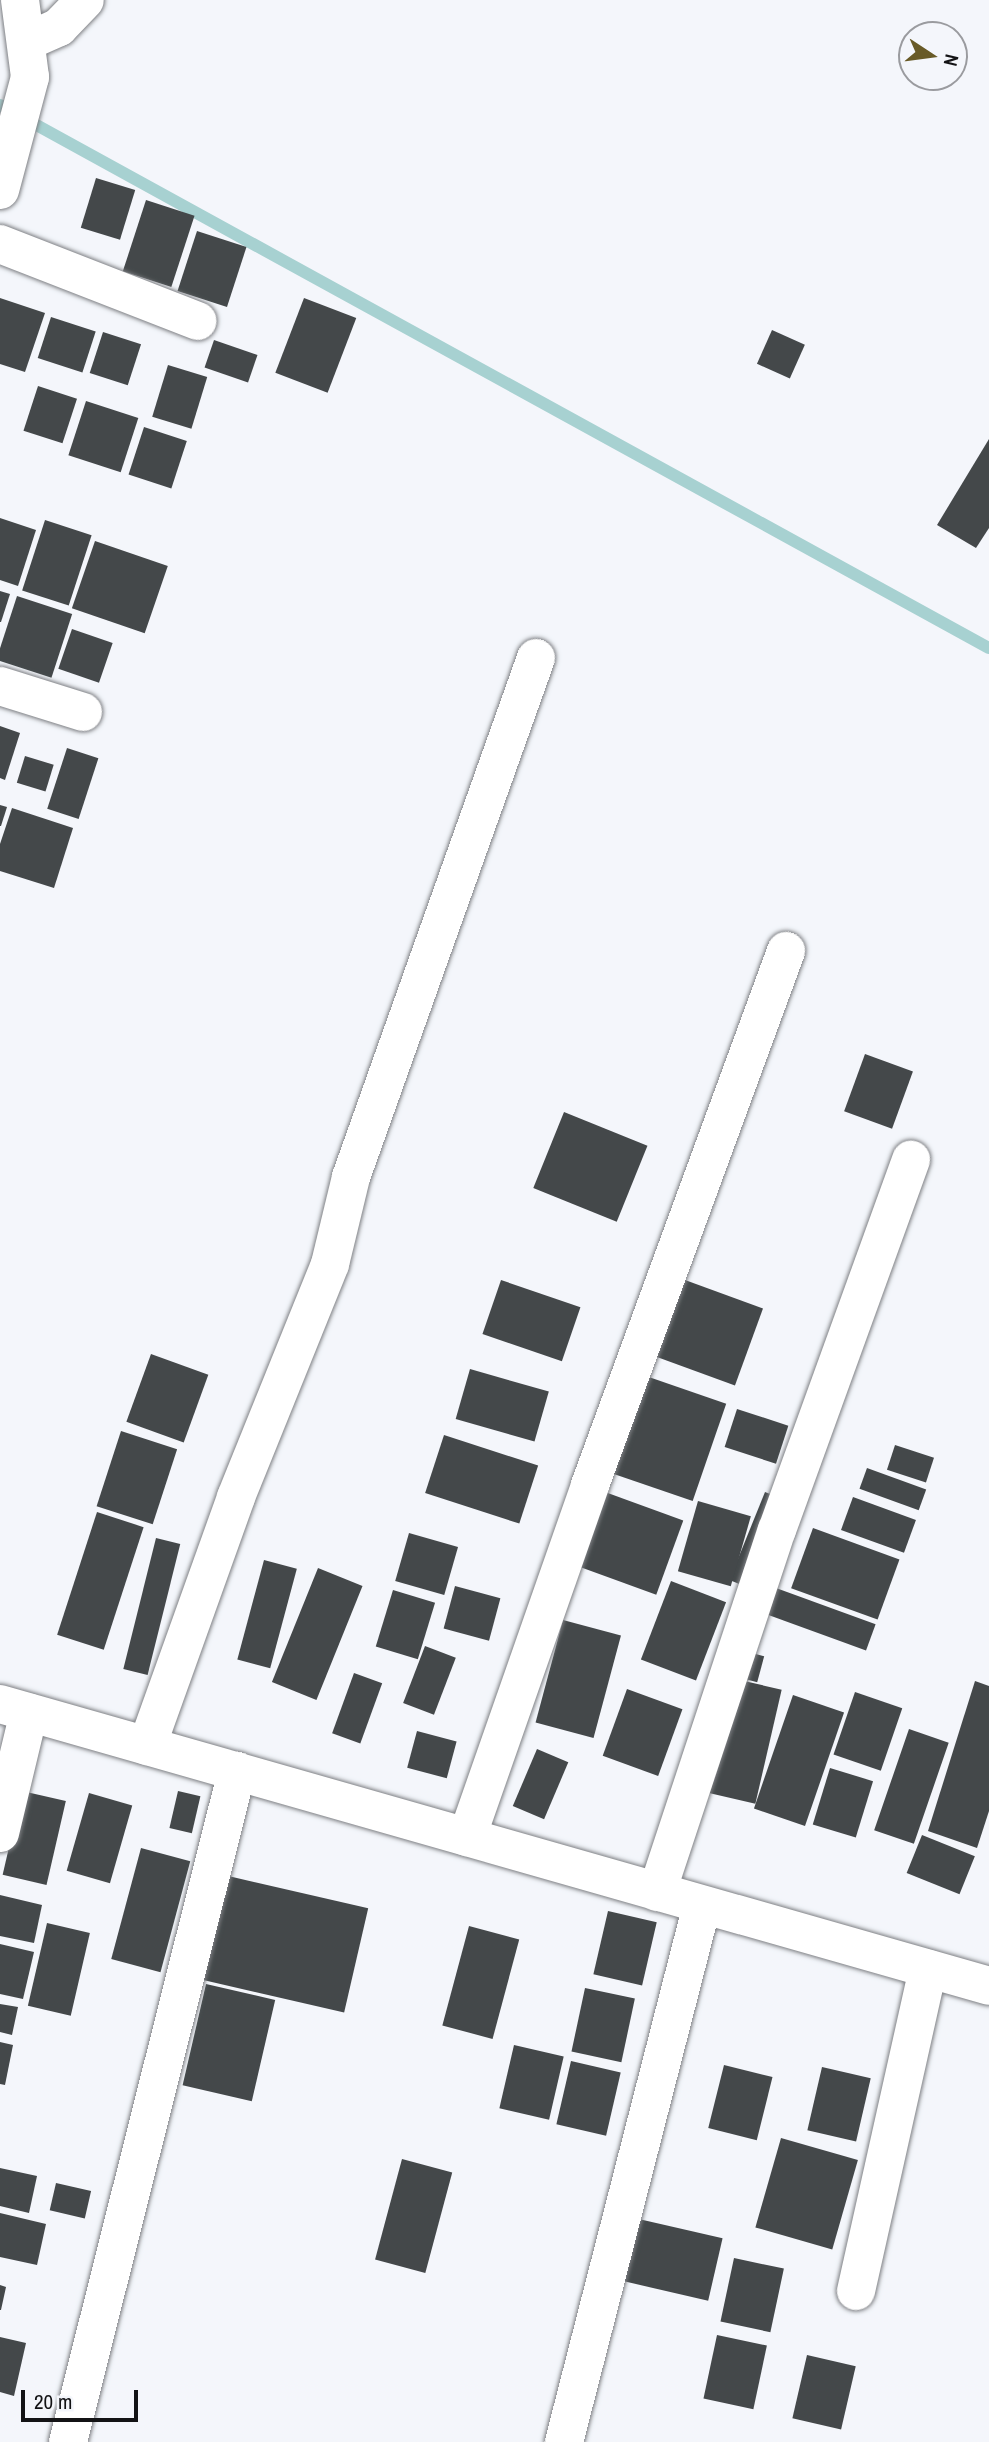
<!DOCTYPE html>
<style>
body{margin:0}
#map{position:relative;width:989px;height:2442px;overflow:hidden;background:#f4f6fb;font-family:"Archivo Narrow",sans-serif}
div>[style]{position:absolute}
.stream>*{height:12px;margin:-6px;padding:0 6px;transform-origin:6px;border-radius:6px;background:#a7d1d1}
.building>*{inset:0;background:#44484a;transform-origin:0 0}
.roads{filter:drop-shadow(0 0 2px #7e8084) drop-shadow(0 0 2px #7e8084)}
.minor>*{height:38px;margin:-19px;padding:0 19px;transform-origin:19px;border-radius:19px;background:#fff}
span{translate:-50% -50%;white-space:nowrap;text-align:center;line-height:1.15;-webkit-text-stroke:7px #f4f6fb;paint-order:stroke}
.north{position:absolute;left:898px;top:21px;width:70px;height:70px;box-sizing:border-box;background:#f4f6fb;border:2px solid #9a9b9f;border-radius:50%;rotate:103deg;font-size:19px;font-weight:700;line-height:28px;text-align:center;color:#131315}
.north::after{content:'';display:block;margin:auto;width:24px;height:32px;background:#685a27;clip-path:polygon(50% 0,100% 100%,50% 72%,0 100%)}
.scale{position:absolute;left:21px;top:2390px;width:117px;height:32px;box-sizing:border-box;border:4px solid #131315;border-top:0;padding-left:9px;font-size:21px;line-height:24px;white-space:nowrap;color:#131315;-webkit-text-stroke:5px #f4f6fb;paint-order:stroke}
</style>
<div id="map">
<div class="stream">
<i style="left:0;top:105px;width:1128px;rotate:28.77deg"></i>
</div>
<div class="building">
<i style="left:96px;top:178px;width:41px;height:52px;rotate:17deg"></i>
<i style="left:146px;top:200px;width:51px;height:75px;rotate:18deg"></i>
<i style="left:197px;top:231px;width:52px;height:63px;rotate:18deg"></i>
<i style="clip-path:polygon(0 298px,45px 313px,25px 372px,0 364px)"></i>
<i style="left:304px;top:298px;width:56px;height:80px;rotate:21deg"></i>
<i style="left:51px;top:317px;width:47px;height:43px;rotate:18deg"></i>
<i style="left:772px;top:330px;width:36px;height:37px;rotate:24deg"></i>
<i style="left:103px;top:332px;width:40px;height:43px;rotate:18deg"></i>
<i style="left:214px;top:340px;width:46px;height:29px;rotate:19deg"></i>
<i style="left:168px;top:365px;width:41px;height:54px;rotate:17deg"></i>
<i style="left:38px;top:386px;width:41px;height:47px;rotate:18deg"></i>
<i style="left:86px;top:401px;width:55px;height:57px;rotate:18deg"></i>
<i style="left:144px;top:427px;width:45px;height:50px;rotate:18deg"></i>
<i style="clip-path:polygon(989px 439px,989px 528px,976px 548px,937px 525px)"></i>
<i style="clip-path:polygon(0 518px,36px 530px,18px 586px,0 580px)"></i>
<i style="left:45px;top:520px;width:49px;height:74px;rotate:18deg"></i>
<i style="left:95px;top:541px;width:77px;height:71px;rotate:19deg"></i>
<i style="clip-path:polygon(0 591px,10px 594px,1px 622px,0 622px)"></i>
<i style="left:17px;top:596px;width:58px;height:67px;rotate:18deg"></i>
<i style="left:72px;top:629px;width:43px;height:42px;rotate:19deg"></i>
<i style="clip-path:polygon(0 726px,20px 733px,5px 780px,0 778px)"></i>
<i style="left:67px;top:748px;width:33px;height:64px;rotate:18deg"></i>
<i style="left:25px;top:756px;width:30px;height:28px;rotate:17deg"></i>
<i style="clip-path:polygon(0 805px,7px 807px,1px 826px,0 826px)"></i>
<i style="clip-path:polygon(12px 808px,73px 828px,54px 888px,0 871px,0 844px)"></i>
<i style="left:865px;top:1054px;width:51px;height:61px;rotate:20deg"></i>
<i style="left:564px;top:1112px;width:90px;height:82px;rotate:22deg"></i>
<i style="left:501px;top:1280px;width:84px;height:57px;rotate:19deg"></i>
<i style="left:685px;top:1280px;width:83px;height:82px;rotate:20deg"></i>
<i style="left:151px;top:1354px;width:61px;height:72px;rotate:20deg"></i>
<i style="left:470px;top:1369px;width:82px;height:52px;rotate:16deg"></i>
<i style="left:643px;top:1375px;width:88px;height:103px;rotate:19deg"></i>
<i style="left:737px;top:1409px;width:54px;height:40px;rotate:18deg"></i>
<i style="left:121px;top:1431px;width:59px;height:79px;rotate:18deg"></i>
<i style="left:444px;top:1435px;width:99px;height:61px;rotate:18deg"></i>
<i style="left:895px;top:1445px;width:41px;height:26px;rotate:18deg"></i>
<i style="left:867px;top:1468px;width:63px;height:22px;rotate:20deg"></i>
<i style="left:594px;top:1488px;width:95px;height:79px;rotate:20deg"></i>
<i style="left:765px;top:1492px;width:22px;height:95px;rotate:22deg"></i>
<i style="left:853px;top:1497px;width:67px;height:35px;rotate:20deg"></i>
<i style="left:698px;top:1501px;width:55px;height:73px;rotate:16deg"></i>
<i style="left:97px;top:1512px;width:49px;height:129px;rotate:18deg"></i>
<i style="left:813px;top:1528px;width:92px;height:64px;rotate:20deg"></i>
<i style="left:409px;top:1533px;width:51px;height:50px;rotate:16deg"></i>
<i style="left:156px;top:1538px;width:25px;height:135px;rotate:14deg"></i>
<i style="left:264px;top:1560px;width:34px;height:103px;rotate:15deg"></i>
<i style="left:318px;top:1568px;width:48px;height:123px;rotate:22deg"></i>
<i style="left:671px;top:1581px;width:59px;height:84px;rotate:21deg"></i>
<i style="left:455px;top:1586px;width:47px;height:44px;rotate:15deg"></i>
<i style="left:776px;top:1588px;width:106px;height:28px;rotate:20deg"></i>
<i style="left:393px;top:1590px;width:44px;height:59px;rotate:17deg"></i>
<i style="left:563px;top:1620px;width:60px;height:106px;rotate:15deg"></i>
<i style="left:425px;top:1646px;width:33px;height:61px;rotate:21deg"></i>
<i style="left:741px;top:1650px;width:24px;height:27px;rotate:15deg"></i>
<i style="left:354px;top:1673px;width:30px;height:64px;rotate:20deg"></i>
<i style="left:731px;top:1678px;width:52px;height:117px;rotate:13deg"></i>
<i style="clip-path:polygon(975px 1681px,989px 1686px,989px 1811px,977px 1848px,928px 1831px)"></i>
<i style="left:627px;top:1689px;width:59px;height:71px;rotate:20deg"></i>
<i style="left:855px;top:1692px;width:50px;height:66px;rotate:19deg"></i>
<i style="left:793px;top:1695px;width:54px;height:120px;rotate:19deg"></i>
<i style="left:909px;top:1729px;width:42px;height:107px;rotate:19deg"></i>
<i style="left:417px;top:1731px;width:41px;height:38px;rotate:15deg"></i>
<i style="left:537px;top:1749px;width:34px;height:62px;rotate:23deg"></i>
<i style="left:830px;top:1768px;width:45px;height:59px;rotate:17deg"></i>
<i style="left:22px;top:1791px;width:45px;height:86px;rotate:13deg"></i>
<i style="left:178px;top:1791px;width:23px;height:38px;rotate:13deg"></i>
<i style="left:89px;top:1793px;width:45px;height:81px;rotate:16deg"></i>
<i style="left:922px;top:1835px;width:57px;height:41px;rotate:22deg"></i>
<i style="left:141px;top:1848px;width:51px;height:115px;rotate:15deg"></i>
<i style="left:224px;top:1875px;width:148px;height:107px;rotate:13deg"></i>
<i style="clip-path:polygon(0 1895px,42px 1905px,34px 1943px,0 1936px)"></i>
<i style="left:608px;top:1911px;width:50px;height:65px;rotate:13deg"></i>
<i style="left:47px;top:1923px;width:44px;height:85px;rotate:13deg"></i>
<i style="left:469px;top:1926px;width:52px;height:103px;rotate:15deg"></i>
<i style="clip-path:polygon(0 1944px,34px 1952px,23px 1999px,0 1994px)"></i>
<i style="left:206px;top:1984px;width:71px;height:104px;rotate:13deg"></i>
<i style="left:585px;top:1988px;width:51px;height:65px;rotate:12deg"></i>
<i style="clip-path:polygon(0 2004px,18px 2007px,12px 2035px,0 2032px)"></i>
<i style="clip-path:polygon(0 2042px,13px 2045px,5px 2085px,0 2084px)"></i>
<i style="left:514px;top:2045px;width:51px;height:65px;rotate:13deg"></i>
<i style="left:571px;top:2061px;width:51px;height:65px;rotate:13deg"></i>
<i style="left:724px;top:2065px;width:50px;height:65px;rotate:14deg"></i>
<i style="left:822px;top:2067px;width:50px;height:65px;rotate:13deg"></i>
<i style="left:781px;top:2138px;width:80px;height:93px;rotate:16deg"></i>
<i style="left:402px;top:2159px;width:52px;height:104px;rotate:15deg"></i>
<i style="clip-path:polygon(0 2168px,37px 2176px,29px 2213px,0 2206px)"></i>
<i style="left:56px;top:2183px;width:36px;height:28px;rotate:13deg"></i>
<i style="clip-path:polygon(0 2213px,46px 2224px,37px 2265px,0 2257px)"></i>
<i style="left:630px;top:2217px;width:95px;height:64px;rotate:13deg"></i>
<i style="left:734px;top:2258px;width:51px;height:65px;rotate:12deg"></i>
<i style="clip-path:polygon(0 2285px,6px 2287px,1px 2310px,0 2310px)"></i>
<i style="left:717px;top:2335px;width:51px;height:65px;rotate:12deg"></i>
<i style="clip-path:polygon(0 2337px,26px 2343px,14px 2396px,0 2392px)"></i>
<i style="left:807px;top:2355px;width:50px;height:65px;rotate:13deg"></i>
</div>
<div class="roads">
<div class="minor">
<i style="left:28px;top:41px;width:34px;rotate:-24deg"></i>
<i style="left:59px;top:27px;width:37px;rotate:-46deg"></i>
<i style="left:0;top:190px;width:117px;rotate:-75.1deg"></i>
<i style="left:30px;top:77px;width:78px;rotate:-97.4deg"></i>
<i style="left:0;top:244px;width:212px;rotate:21.3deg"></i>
<i style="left:0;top:686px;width:87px;rotate:17.4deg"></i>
<i style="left:0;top:1704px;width:1028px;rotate:15.91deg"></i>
<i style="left:147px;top:1746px;width:264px;rotate:-70.3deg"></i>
<i style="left:236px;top:1497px;width:251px;rotate:-68deg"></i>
<i style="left:330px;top:1264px;width:89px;rotate:-76.4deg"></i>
<i style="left:351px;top:1177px;width:551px;rotate:-70.38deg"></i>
<i style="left:0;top:1833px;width:124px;rotate:-76.5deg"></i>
<i style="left:467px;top:1837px;width:373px;rotate:-70.7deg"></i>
<i style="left:590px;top:1485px;width:569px;rotate:-69.84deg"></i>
<i style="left:657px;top:1892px;width:381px;rotate:-71.7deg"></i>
<i style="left:777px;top:1530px;width:394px;rotate:-70.1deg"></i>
<i style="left:856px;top:2291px;width:330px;rotate:-77.4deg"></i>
<i style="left:68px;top:2442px;width:692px;rotate:-75.86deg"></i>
<i style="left:564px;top:2442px;width:554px;rotate:-75.59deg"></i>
</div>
</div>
<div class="north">N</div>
<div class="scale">20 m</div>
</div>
